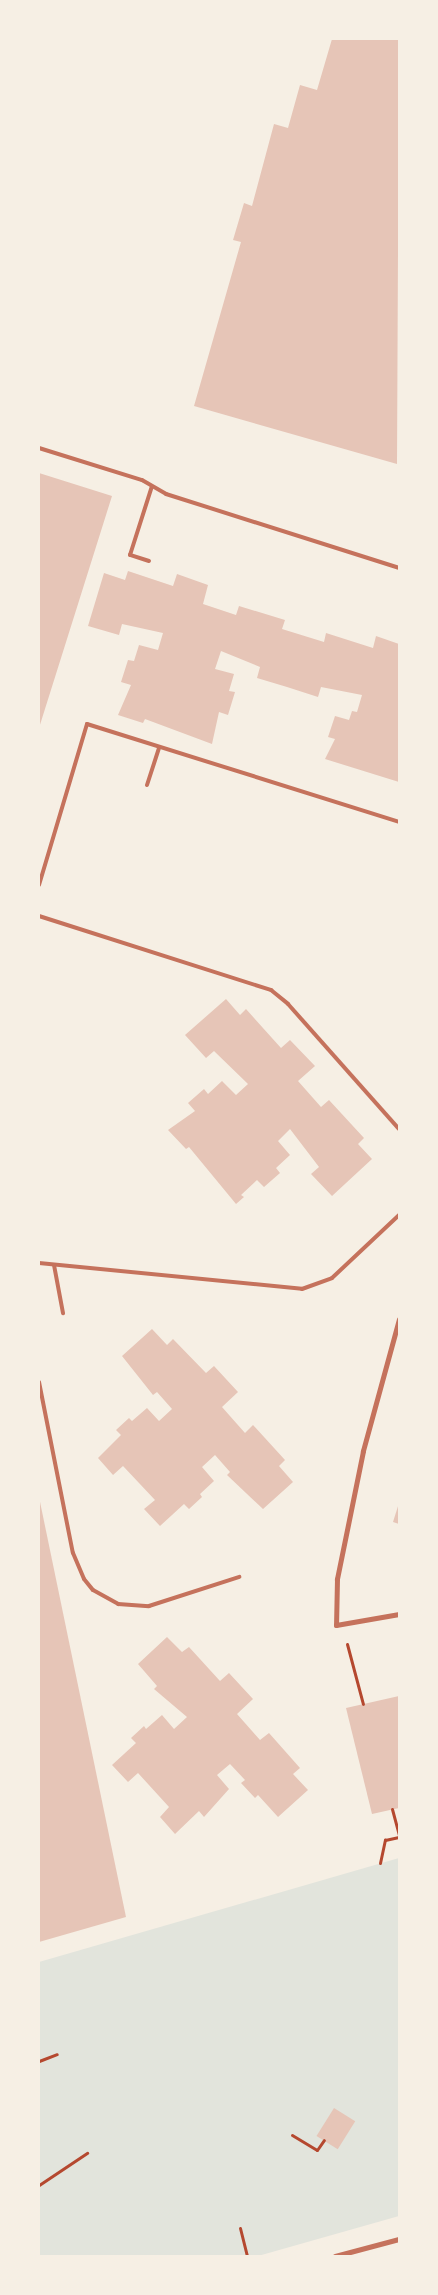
<!DOCTYPE html>
<style>
body{margin:0}
#map{position:relative;width:438px;height:2295px;overflow:hidden;background:#f6efe4;font-family:"Nunito Sans",sans-serif}
div>[style]{position:absolute}
.green>*{inset:0;background:#e2e4dc}
.building>*{inset:0;background:#e6c5b7;transform-origin:0 0}
.path>*{height:3px;margin:-1.5px;padding:0 1.5px;transform-origin:1.5px;border-radius:1.5px;background:#b5482f}
.service>*{height:4px;margin:-2px;padding:0 2px;transform-origin:2px;border-radius:2px;background:#c5725c}
.minor>*{height:5px;margin:-2.5px;padding:0 2.5px;transform-origin:2.5px;border-radius:2.5px;background:#c5725c}
span{translate:-50% -50%;white-space:nowrap;text-align:center;line-height:1.15;-webkit-text-stroke:5px #f6efe4;paint-order:stroke}
.frame{position:absolute;inset:0;border:40px solid #f6efe4;pointer-events:none}
</style>
<div id="map">
<div class="green">
<i style="clip-path:polygon(399px 1858px,399px 2216px,258px 2256px,39px 2256px,39px 1962px)"></i>
</div>
<div class="building">
<i style="clip-path:polygon(332px 39px,399px 39px,397px 464px,194px 406px,241px 242px,233px 240px,244px 203px,252px 206px,274px 124px,288px 128px,300px 85px,317px 90px)"></i>
<i style="clip-path:polygon(39px 473px,112px 496px,39px 728px,40px 548px)"></i>
<i style="clip-path:polygon(128px 571px,173px 586px,177px 574px,208px 585px,203px 604px,236px 615px,239px 606px,285px 620px,282px 629px,324px 642px,326px 633px,373px 648px,376px 636px,399px 644px,399px 782px,325px 759px,335px 739px,328px 737px,335px 716px,349px 720px,352px 711px,357px 712px,362px 695px,321px 687px,318px 697px,287px 687px,257px 678px,260px 667px,221px 651px,215px 669px,234px 674px,229px 691px,235px 692px,228px 715px,219px 712px,212px 744px,145px 719px,143px 723px,118px 715px,131px 685px,121px 682px,128px 660px,134px 661px,139px 645px,158px 650px,163px 633px,122px 624px,119px 635px,88px 626px,104px 573px,125px 580px)"></i>
<i style="clip-path:polygon(226px 999px,240px 1015px,246px 1009px,281px 1048px,290px 1040px,315px 1066px,298px 1081px,321px 1107px,329px 1100px,364px 1138px,358px 1144px,372px 1159px,332px 1196px,311px 1174px,319px 1167px,290px 1129px,278px 1141px,290px 1155px,276px 1168px,280px 1173px,264px 1187px,257px 1180px,241px 1195px,244px 1197px,236px 1204px,189px 1147px,186px 1149px,168px 1130px,195px 1111px,188px 1103px,204px 1089px,208px 1094px,222px 1081px,236px 1095px,248px 1084px,214px 1051px,206px 1058px,185px 1035px)"></i>
<i style="clip-path:polygon(152px 1329px,167px 1345px,173px 1339px,206px 1373px,214px 1366px,238px 1392px,222px 1407px,245px 1433px,253px 1425px,285px 1460px,279px 1466px,293px 1482px,263px 1509px,227px 1475px,230px 1472px,215px 1455px,202px 1467px,214px 1481px,200px 1494px,202px 1497px,189px 1509px,184px 1504px,160px 1526px,144px 1509px,155px 1500px,123px 1466px,113px 1475px,98px 1458px,121px 1435px,116px 1430px,129px 1418px,132px 1421px,147px 1408px,159px 1421px,172px 1409px,157px 1392px,153px 1395px,122px 1356px)"></i>
<i style="clip-path:polygon(39px 1497px,126px 1917px,39px 1942px)"></i>
<i style="clip-path:polygon(399px 1503px,399px 1524px,393px 1522px)"></i>
<i style="clip-path:polygon(167px 1637px,182px 1652px,189px 1647px,220px 1681px,229px 1673px,253px 1699px,237px 1714px,260px 1740px,269px 1733px,300px 1768px,293px 1774px,308px 1790px,278px 1817px,258px 1795px,255px 1798px,241px 1783px,245px 1780px,230px 1764px,217px 1775px,229px 1789px,204px 1817px,199px 1811px,175px 1834px,160px 1817px,169px 1807px,138px 1773px,128px 1782px,112px 1765px,136px 1743px,131px 1738px,144px 1726px,146px 1729px,162px 1715px,174px 1729px,187px 1717px,154px 1689px,157px 1686px,138px 1664px)"></i>
<i style="clip-path:polygon(399px 1696px,399px 1808px,372px 1814px,346px 1708px)"></i>
<i style="left:334px;top:2108px;width:25px;height:33px;rotate:32deg"></i>
</div>
<div class="path">
<i style="left:347px;top:1644px;width:62px;rotate:75.1deg"></i>
<i style="left:392px;top:1809px;width:27px;rotate:75deg"></i>
<i style="left:380px;top:1863px;width:24px;rotate:-78deg"></i>
<i style="left:385px;top:1840px;width:14px;rotate:-12deg"></i>
<i style="left:39px;top:2061px;width:19px;rotate:-21deg"></i>
<i style="left:292px;top:2135px;width:29px;rotate:31deg"></i>
<i style="left:317px;top:2150px;width:12px;rotate:-55deg"></i>
<i style="left:39px;top:2185px;width:58px;rotate:-33.7deg"></i>
<i style="left:240px;top:2228px;width:29px;rotate:76deg"></i>
</div>
<div class="service">
<i style="left:39px;top:448px;width:108px;rotate:17.3deg"></i>
<i style="left:142px;top:480px;width:28px;rotate:30deg"></i>
<i style="left:166px;top:494px;width:244px;rotate:17.6deg"></i>
<i style="left:149px;top:561px;width:20px;rotate:-162deg"></i>
<i style="left:130px;top:555px;width:72px;rotate:-72.3deg"></i>
<i style="left:147px;top:785px;width:40px;rotate:-72deg"></i>
<i style="left:39px;top:885px;width:168px;rotate:-73.4deg"></i>
<i style="left:87px;top:724px;width:327px;rotate:17.4deg"></i>
<i style="left:39px;top:916px;width:244px;rotate:17.7deg"></i>
<i style="left:271px;top:990px;width:22px;rotate:39deg"></i>
<i style="left:288px;top:1004px;width:167px;rotate:48.4deg"></i>
<i style="left:39px;top:1263px;width:264px;rotate:5.6deg"></i>
<i style="left:302px;top:1289px;width:32px;rotate:-20deg"></i>
<i style="left:332px;top:1278px;width:92px;rotate:-43.2deg"></i>
<i style="left:54px;top:1265px;width:49px;rotate:79.4deg"></i>
<i style="left:39px;top:1382px;width:174px;rotate:78.8deg"></i>
<i style="left:73px;top:1553px;width:28px;rotate:67deg"></i>
<i style="left:84px;top:1579px;width:14px;rotate:51deg"></i>
<i style="left:93px;top:1590px;width:29px;rotate:29deg"></i>
<i style="left:118px;top:1604px;width:31px;rotate:4deg"></i>
<i style="left:149px;top:1606px;width:95px;rotate:-17.9deg"></i>
</div>
<div class="minor">
<i style="left:399px;top:1319px;width:137px;rotate:105.3deg"></i>
<i style="left:363px;top:1451px;width:131px;rotate:101.5deg"></i>
<i style="left:337px;top:1579px;width:46px;rotate:91.2deg"></i>
<i style="left:336px;top:1625px;width:64px;rotate:-9.9deg"></i>
<i style="left:335px;top:2256px;width:66px;rotate:-14.9deg"></i>
</div>
<div class="frame"></div>
</div>
